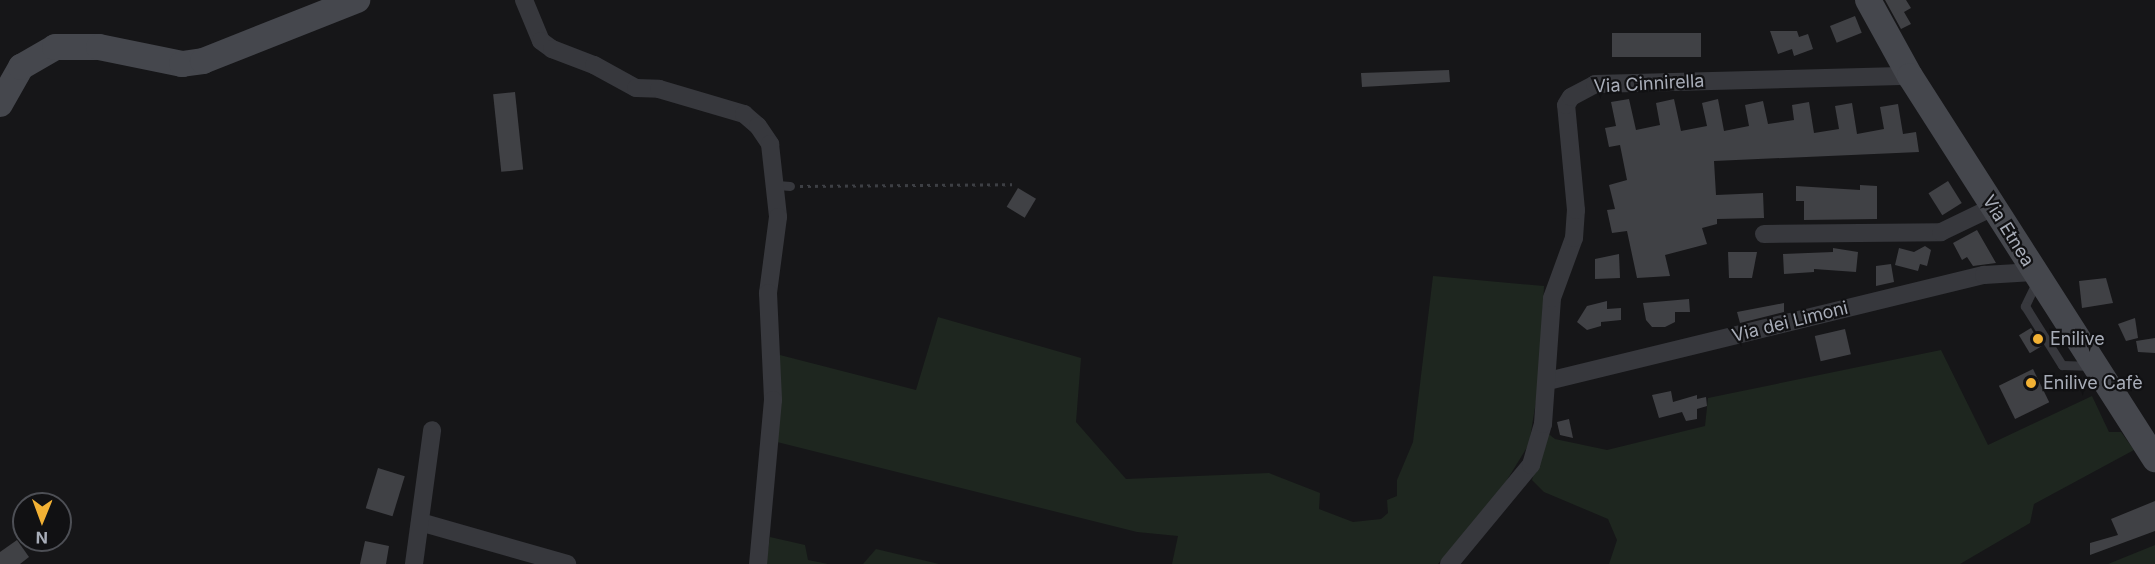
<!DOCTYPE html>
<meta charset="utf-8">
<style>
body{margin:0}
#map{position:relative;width:2155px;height:564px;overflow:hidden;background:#161618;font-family:Inter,sans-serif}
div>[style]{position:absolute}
.green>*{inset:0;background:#1e261f}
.building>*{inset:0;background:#404145;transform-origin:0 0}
.path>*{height:3px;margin-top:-1.5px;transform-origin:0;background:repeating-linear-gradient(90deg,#3d3f44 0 3px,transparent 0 7.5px)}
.lane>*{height:9px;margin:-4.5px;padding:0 4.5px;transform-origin:4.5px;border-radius:4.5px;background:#37383d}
.street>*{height:18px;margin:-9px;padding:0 9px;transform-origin:9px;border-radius:9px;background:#37383d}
.secondary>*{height:26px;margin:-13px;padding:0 13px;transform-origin:13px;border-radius:13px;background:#45474d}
.dots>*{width:16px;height:16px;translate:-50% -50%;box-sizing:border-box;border:3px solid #111113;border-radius:50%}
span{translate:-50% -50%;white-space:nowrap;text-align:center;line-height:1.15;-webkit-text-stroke:4.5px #111113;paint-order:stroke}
.street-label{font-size:18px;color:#a8adb8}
.poi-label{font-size:18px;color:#a8adb8}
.left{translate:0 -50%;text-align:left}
.north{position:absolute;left:12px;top:492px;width:60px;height:60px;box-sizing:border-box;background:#111113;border:2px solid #4d4f55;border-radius:50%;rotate:181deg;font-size:16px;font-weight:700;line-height:24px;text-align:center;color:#a8adb8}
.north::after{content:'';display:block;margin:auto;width:21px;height:27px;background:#f2b134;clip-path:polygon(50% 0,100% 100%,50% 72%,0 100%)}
</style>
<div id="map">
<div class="green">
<i style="clip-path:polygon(1433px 276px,1544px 286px,1539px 383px,1529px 444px,1502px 488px,1438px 564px,1172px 564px,1178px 536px,1137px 532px,777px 442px,776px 354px,916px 390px,938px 317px,1081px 358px,1076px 422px,1126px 479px,1269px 473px,1320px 493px,1319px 509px,1353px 522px,1381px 519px,1388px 513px,1387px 500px,1397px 496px,1397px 480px,1413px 442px)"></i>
<i style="clip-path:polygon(1941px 350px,1988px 445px,2092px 396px,2109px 432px,2121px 432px,2134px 450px,2034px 504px,2030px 523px,1960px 564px,1609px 564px,1617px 540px,1608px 519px,1544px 492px,1532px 480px,1546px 432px,1555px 439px,1607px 450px,1705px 426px,1708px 398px)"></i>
<i style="clip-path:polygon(770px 537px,805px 545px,808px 560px,828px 564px,766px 564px)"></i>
<i style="clip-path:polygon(2155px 545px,2155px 564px,2108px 564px)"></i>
<i style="clip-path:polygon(876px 549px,939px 564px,863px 564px)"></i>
</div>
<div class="building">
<i style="clip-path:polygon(1885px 0,1906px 0,1911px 8px,1904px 12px,1911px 24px,1901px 29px)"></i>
<i style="left:1855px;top:16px;width:18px;height:27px;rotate:68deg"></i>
<i style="clip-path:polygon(1770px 31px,1797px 31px,1799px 37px,1808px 34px,1813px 49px,1794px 56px,1792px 49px,1778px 54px)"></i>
<i style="left:1701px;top:33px;width:24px;height:89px;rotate:90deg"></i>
<i style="clip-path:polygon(1449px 70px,1450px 82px,1362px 87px,1361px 73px)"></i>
<i style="left:515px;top:92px;width:78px;height:22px;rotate:84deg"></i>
<i style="clip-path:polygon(1629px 99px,1636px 130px,1660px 125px,1656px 103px,1674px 99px,1681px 131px,1707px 126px,1702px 103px,1718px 99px,1724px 131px,1749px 126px,1745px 105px,1763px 101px,1768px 124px,1794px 120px,1792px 105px,1809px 102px,1814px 133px,1839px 129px,1835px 106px,1852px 103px,1857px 134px,1884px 129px,1880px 107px,1898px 104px,1903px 134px,1916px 132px,1919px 152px,1714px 161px,1716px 195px,1763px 193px,1764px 218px,1717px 219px,1717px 224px,1702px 228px,1707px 244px,1665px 255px,1670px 276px,1637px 278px,1627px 231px,1612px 233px,1607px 210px,1615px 209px,1609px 185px,1627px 180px,1620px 145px,1609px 147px,1605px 128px,1616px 126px,1611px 102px)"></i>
<i style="left:1948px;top:181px;width:26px;height:23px;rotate:58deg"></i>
<i style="clip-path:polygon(1860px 185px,1877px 186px,1877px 219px,1804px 220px,1804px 201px,1796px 201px,1796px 186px,1860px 190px)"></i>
<i style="left:1018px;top:188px;width:21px;height:22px;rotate:31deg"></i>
<i style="clip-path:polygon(1977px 230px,1996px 263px,1973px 266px,1967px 257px,1962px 260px,1953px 243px)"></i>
<i style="clip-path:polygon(1925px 246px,1931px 250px,1927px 266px,1920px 264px,1918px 271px,1895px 265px,1899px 248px,1914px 252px)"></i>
<i style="clip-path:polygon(1833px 248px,1858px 252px,1856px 272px,1814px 269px,1814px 272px,1784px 274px,1783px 254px,1833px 252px)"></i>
<i style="clip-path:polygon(1728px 252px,1757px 252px,1752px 278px,1729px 278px)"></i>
<i style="clip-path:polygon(1619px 254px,1620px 278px,1595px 279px,1595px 259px)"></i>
<i style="clip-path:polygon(1891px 264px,1894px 282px,1876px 286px,1876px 266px)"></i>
<i style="clip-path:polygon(2106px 278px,2113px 303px,2082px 308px,2079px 281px)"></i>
<i style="clip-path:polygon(1689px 299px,1690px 312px,1675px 312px,1675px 322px,1665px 327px,1652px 327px,1646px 320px,1643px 303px)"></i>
<i style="clip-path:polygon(1607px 301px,1607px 309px,1621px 308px,1621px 320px,1601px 322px,1601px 326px,1587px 330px,1577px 322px,1587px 306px)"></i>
<i style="clip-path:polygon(1784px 303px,1784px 312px,1740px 323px,1737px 312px)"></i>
<i style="clip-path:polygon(2135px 318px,2138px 338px,2126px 341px,2118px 324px)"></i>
<i style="left:2031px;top:328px;width:21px;height:14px;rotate:59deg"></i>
<i style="left:1845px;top:329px;width:26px;height:31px;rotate:77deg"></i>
<i style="clip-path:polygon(2155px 338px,2155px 353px,2138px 352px,2136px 341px)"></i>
<i style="left:2033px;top:369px;width:37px;height:38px;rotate:64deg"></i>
<i style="clip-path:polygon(1671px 391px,1673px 402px,1697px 395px,1697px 399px,1706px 397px,1707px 406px,1697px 409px,1697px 419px,1686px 421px,1682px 412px,1659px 418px,1652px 395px)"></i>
<i style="clip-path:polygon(1569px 419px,1573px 438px,1560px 435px,1557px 422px)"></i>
<i style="left:378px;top:468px;width:28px;height:42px;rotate:17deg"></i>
<i style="clip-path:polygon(2155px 501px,2155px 531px,2090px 555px,2090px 543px,2118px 535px,2111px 519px)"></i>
<i style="clip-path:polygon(17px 540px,29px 557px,20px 564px,0 564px,0 552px)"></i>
<i style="clip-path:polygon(365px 541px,389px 546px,386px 564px,360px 564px)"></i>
</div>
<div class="path">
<i style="left:800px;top:186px;width:212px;rotate:-0.5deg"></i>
</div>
<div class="lane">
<i style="left:777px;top:185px;width:13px;rotate:4deg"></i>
<i style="left:2037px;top:281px;width:28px;rotate:116deg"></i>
<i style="left:2025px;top:306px;width:70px;rotate:57.9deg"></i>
<i style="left:2062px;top:365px;width:30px;rotate:2deg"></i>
</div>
<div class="street">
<i style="left:524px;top:0;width:44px;rotate:67.5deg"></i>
<i style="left:541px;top:41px;width:14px;rotate:36deg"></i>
<i style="left:552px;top:49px;width:45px;rotate:20.9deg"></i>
<i style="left:594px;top:65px;width:48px;rotate:28.7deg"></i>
<i style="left:636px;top:88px;width:23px;rotate:2deg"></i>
<i style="left:659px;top:89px;width:89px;rotate:16.4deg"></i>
<i style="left:744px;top:114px;width:18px;rotate:41deg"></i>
<i style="left:758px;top:126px;width:22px;rotate:56deg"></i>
<i style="left:770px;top:144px;width:73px;rotate:83.7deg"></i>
<i style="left:778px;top:217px;width:77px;rotate:97.5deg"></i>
<i style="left:768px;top:293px;width:107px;rotate:87.3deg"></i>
<i style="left:773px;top:400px;width:165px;rotate:95.2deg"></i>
<i style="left:1764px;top:234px;width:177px;rotate:-0.6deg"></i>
<i style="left:1941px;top:232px;width:58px;rotate:-25.7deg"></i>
<i style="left:1548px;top:381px;width:449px;rotate:-13.7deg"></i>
<i style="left:1984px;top:275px;width:50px;rotate:-3.4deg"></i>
<i style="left:420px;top:522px;width:153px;rotate:15.9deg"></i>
<i style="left:414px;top:564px;width:135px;rotate:-82.3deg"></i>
<i style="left:1449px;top:564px;width:129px;rotate:-50.4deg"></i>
<i style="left:1531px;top:465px;width:43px;rotate:-73.7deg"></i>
<i style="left:1543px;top:424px;width:126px;rotate:-85.9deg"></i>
<i style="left:1552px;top:298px;width:64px;rotate:-69.9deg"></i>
<i style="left:1574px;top:238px;width:28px;rotate:-86deg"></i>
<i style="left:1576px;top:210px;width:105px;rotate:-95.4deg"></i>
<i style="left:1566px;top:105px;width:9px;rotate:-58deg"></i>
<i style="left:1571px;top:97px;width:27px;rotate:-28deg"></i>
<i style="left:1595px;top:84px;width:315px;rotate:-1.5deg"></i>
</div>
<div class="secondary">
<i style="left:1868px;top:0;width:87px;rotate:61.1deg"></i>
<i style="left:1910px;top:76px;width:455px;rotate:57.4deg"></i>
<i style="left:0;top:104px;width:43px;rotate:-60.4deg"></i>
<i style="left:21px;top:67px;width:39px;rotate:-30deg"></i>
<i style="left:55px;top:47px;width:44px"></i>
<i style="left:99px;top:47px;width:85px;rotate:11.6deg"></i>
<i style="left:182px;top:64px;width:21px;rotate:-8deg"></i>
<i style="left:203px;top:61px;width:166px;rotate:-21.6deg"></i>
</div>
<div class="dots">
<i style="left:2038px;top:339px;background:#f2b134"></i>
<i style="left:2031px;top:383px;background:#f2b134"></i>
</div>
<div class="street-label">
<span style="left:1649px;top:84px;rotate:-3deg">Via Cinnirella</span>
<span style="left:2008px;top:231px;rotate:58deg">Via Etnea</span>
<span style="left:1790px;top:322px;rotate:-14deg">Via dei Limoni</span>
</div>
<div class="poi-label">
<span class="left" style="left:2050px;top:339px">Enilive</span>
<span class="left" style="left:2043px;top:383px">Enilive Cafè</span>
</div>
<div class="north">N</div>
</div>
